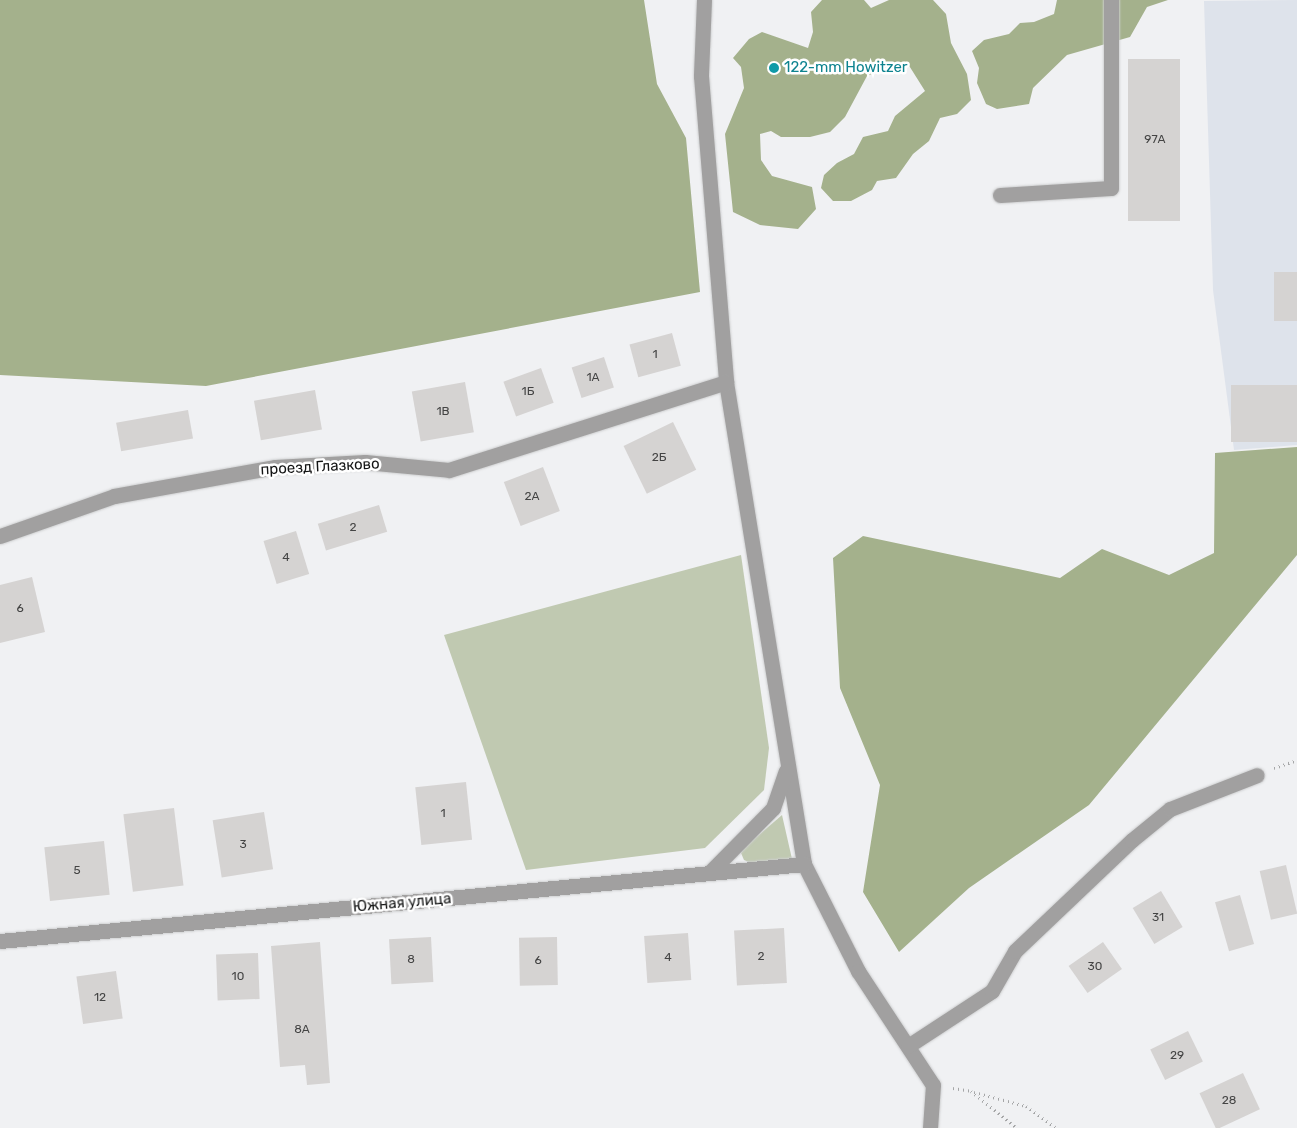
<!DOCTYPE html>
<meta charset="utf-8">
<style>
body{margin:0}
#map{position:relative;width:1297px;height:1128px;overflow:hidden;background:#f0f1f3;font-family:Rubik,sans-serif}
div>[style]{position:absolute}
.built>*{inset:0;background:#dee3eb}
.green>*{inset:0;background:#c0c9b1}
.forest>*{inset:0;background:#a4b18c}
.building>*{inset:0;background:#d5d3d2;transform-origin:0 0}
.path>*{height:3px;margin-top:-1.5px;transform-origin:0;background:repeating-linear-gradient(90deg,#a5a6a7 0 1px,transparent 0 5px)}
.roads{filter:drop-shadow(0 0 1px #cdcecf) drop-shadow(0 0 1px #cdcecf)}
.minor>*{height:15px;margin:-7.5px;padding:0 7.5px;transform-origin:7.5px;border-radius:7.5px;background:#a1a0a0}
.dots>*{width:14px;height:14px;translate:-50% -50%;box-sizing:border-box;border:2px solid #fff;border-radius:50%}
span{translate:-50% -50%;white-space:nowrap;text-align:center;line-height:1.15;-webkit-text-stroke:5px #fff;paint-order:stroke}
.number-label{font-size:12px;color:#444}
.number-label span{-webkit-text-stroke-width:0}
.culture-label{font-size:15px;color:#0d838f}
.left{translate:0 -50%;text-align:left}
.street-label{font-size:15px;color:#131414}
</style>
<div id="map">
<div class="built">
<i style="clip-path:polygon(1297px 0,1297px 445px,1234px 450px,1213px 290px,1204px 1px)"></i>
</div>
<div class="green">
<i style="clip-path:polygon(741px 555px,769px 748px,764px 790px,705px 848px,526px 870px,444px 635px)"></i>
<i style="clip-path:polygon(782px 815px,792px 859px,751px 863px,744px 860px,741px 853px,746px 846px)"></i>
</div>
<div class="forest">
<i style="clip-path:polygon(0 0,644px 0,657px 84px,686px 138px,700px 292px,206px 386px,0 375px)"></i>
<i style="clip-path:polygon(822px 0,864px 0,871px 8px,889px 0,933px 0,946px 14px,951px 43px,967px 74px,971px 100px,957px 114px,940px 118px,929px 141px,913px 154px,896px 178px,877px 181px,872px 190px,851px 201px,833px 201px,821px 188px,824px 175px,837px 163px,854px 154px,863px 137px,888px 131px,895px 116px,925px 91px,908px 64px,891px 66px,867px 76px,845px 117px,830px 132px,810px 137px,781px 137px,771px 131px,760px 134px,761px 160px,772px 176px,812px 187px,816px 209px,798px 229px,760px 225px,733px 212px,725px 134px,744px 88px,741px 67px,733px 58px,749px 39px,762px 32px,808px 48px,813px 32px,811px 12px)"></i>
<i style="clip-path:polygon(1057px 0,1168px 0,1147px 7px,1130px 37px,1067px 55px,1033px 88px,1029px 104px,997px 109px,986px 104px,977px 83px,979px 68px,972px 51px,984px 40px,1009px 34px,1020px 23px,1034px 22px,1054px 14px)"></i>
<i style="clip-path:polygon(1297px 447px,1297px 555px,1089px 805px,969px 888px,899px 952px,863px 892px,880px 785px,840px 688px,833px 558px,863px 536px,1060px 578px,1102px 549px,1169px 575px,1214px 553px,1215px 453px)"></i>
</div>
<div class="building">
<i style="left:1128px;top:59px;width:52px;height:162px"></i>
<i style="left:1297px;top:272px;width:49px;height:23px;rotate:90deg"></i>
<i style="left:672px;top:333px;width:34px;height:44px;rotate:75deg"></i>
<i style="left:604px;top:357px;width:32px;height:34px;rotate:72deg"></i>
<i style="left:541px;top:368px;width:37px;height:40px;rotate:70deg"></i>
<i style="left:465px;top:382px;width:51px;height:54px;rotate:80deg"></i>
<i style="left:1297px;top:385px;width:57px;height:66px;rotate:90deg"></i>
<i style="left:315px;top:390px;width:40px;height:62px;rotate:80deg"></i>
<i style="left:188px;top:410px;width:29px;height:73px;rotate:80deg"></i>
<i style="left:673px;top:422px;width:53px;height:55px;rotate:64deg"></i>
<i style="left:543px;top:467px;width:47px;height:42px;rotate:69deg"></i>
<i style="left:379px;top:505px;width:28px;height:64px;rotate:73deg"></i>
<i style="left:296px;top:531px;width:45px;height:34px;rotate:73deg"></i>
<i style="clip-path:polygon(32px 577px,45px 632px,0 643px,0 585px)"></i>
<i style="left:466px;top:782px;width:58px;height:51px;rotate:84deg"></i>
<i style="left:174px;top:808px;width:78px;height:51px;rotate:83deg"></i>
<i style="left:264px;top:812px;width:58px;height:52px;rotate:81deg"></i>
<i style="left:104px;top:841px;width:54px;height:60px;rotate:84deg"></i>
<i style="left:1286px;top:865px;width:50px;height:27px;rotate:77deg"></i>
<i style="left:1161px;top:891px;width:42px;height:33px;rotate:59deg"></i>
<i style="left:1240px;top:895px;width:51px;height:26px;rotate:74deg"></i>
<i style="left:784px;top:928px;width:55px;height:50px;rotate:87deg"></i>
<i style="left:688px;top:933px;width:47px;height:44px;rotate:86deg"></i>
<i style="left:431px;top:937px;width:45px;height:42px;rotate:87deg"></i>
<i style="left:557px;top:937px;width:48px;height:38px;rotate:89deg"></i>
<i style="clip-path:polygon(320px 942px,330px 1083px,307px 1085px,305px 1065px,280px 1067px,271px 946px)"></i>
<i style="left:1103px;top:942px;width:33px;height:42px;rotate:55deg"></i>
<i style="left:258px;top:953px;width:46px;height:42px;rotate:88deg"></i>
<i style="left:116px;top:971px;width:48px;height:40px;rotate:82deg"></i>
<i style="left:1188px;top:1031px;width:34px;height:42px;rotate:64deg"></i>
<i style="left:1243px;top:1073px;width:40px;height:48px;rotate:65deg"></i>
</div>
<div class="path">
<i style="left:1274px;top:768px;width:24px;rotate:-19deg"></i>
<i style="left:953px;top:1088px;width:18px;rotate:9deg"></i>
<i style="left:971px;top:1091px;width:59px;rotate:38.8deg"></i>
<i style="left:974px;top:1092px;width:54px;rotate:15.1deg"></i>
<i style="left:1026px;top:1106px;width:37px;rotate:36deg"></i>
</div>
<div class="roads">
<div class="minor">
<i style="left:704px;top:0;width:76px;rotate:92.3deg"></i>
<i style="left:701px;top:76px;width:307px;rotate:85.3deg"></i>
<i style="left:726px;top:382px;width:488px;rotate:80.8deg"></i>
<i style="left:804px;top:864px;width:120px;rotate:63.2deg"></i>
<i style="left:858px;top:971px;width:136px;rotate:56.7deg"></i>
<i style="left:933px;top:1085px;width:43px;rotate:94deg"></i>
<i style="left:1000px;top:195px;width:111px;rotate:-3.6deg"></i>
<i style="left:1111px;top:188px;width:188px;rotate:-90deg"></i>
<i style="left:0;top:536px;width:121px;rotate:-19.3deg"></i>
<i style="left:114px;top:496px;width:164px;rotate:-10.2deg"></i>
<i style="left:275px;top:467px;width:90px;rotate:-3.2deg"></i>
<i style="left:365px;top:462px;width:84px;rotate:5.4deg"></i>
<i style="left:449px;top:470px;width:291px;rotate:-17.6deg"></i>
<i style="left:709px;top:873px;width:91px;rotate:-45.4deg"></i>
<i style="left:773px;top:808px;width:39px;rotate:-71deg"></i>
<i style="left:0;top:941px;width:808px;rotate:-5.47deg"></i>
<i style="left:908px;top:1046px;width:100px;rotate:-33.2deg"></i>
<i style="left:992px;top:991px;width:46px;rotate:-60.1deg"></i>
<i style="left:1015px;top:951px;width:161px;rotate:-43.5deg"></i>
<i style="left:1132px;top:840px;width:49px;rotate:-39.2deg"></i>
<i style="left:1170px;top:809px;width:93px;rotate:-21.3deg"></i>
</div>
</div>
<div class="dots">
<i style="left:774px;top:68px;background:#0f9aa8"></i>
</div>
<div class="number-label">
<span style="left:1155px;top:140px">97А</span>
<span style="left:655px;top:355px">1</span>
<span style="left:593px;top:378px">1А</span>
<span style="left:528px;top:392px">1Б</span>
<span style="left:443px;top:412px">1В</span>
<span style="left:659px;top:458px">2Б</span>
<span style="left:532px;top:497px">2А</span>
<span style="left:353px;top:528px">2</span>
<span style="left:286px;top:558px">4</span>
<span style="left:20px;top:609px">6</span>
<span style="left:443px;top:814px">1</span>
<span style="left:243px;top:845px">3</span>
<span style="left:77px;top:871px">5</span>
<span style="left:1158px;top:918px">31</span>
<span style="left:761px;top:957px">2</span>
<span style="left:668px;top:958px">4</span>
<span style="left:411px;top:960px">8</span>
<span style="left:538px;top:961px">6</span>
<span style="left:1095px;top:967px">30</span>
<span style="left:238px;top:977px">10</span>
<span style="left:100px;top:998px">12</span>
<span style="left:302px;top:1030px">8А</span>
<span style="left:1177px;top:1056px">29</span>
<span style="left:1229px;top:1101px">28</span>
</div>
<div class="culture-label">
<span class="left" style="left:784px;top:68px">122-mm Howitzer</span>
</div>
<div class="street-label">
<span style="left:320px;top:467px;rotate:-3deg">проезд Глазково</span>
<span style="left:402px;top:903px;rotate:-5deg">Южная улица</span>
</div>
</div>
